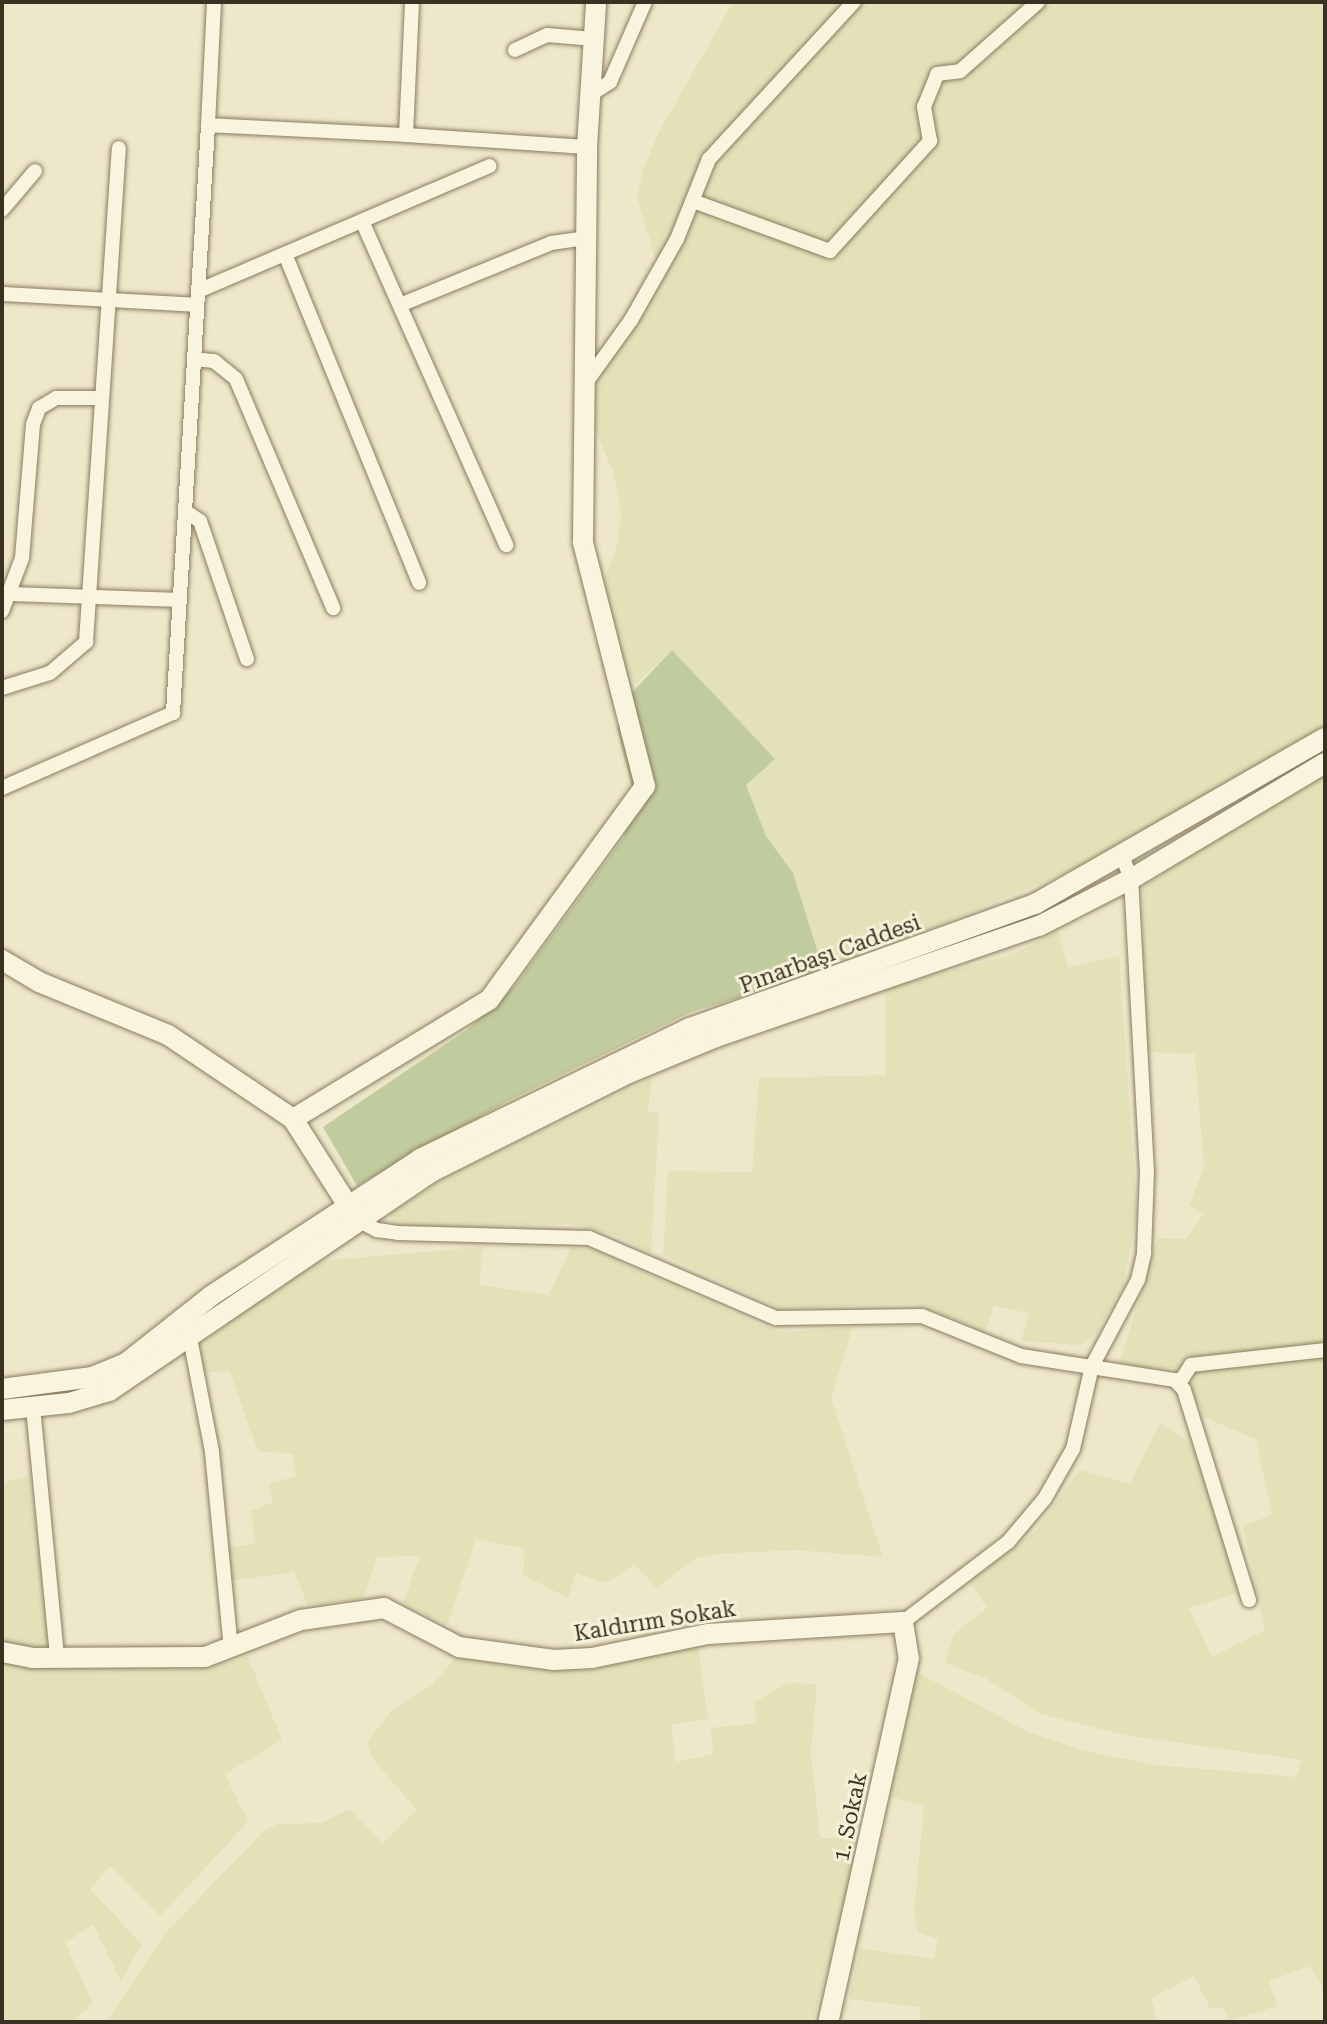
<!DOCTYPE html>
<meta charset="utf-8">
<style>
body{margin:0}
#map{position:relative;width:1327px;height:2024px;overflow:hidden;background:#eee7ca;font-family:"Roboto Serif",serif}
div>[style]{position:absolute}
.farmland>*{inset:0;background:#e3e1b8}
.green>*{inset:0;background:#c1cc9e}
.roads{filter:drop-shadow(0 0 2px #8a7b5f) drop-shadow(0 0 2px #8a7b5f)}
.street>*{height:14px;margin:-7px;padding:0 7px;transform-origin:7px;border-radius:7px;background:#f8f4dd}
.secondary>*{height:20px;margin:-10px;padding:0 10px;transform-origin:10px;border-radius:10px;background:#f8f4dd}
span{translate:-50% -50%;white-space:nowrap;text-align:center;line-height:1.15;-webkit-text-stroke:6px #f5f1d9;paint-order:stroke}
.street-label{font-size:22px;color:#3b3122}
.frame{position:absolute;inset:0;border:4px solid #3b3122;pointer-events:none}
</style>
<div id="map">
<div class="farmland">
<i style="clip-path:polygon(733px 2px,1325px 2px,1325px 728px,1089px 863px,824px 972px,793px 873px,766px 836px,745px 785px,774px 759px,672px 650px,636px 684px,614px 661px,599px 594px,617px 546px,621px 512px,614px 474px,591px 420px,592px 399px,603px 361px,658px 267px,637px 197px,643px 170px,659px 132px)"></i>
<i style="clip-path:polygon(1325px 777px,1325px 1990px,1309px 1966px,1269px 1981px,1277px 2006px,1229px 2021px,1224px 2008px,1210px 2008px,1194px 1976px,1151px 1998px,1158px 2022px,921px 2022px,920px 2007px,849px 1999px,860px 1948px,934px 1959px,938px 1939px,918px 1932px,914px 1911px,924px 1806px,891px 1797px,915px 1671px,1028px 1732px,1084px 1751px,1157px 1765px,1296px 1777px,1302px 1760px,1124px 1735px,1040px 1714px,985px 1678px,945px 1663px,954px 1634px,987px 1608px,970px 1582px,1035px 1531px,1080px 1470px,1130px 1484px,1160px 1423px,1195px 1446px,1239px 1593px,1189px 1608px,1212px 1657px,1265px 1630px,1243px 1526px,1272px 1515px,1256px 1439px,1205px 1418px,1184px 1374px,1175px 1368px,1129px 1370px,1119px 1365px,1158px 1238px,1186px 1239px,1203px 1215px,1189px 1205px,1204px 1168px,1195px 1054px,1145px 1052px,1143px 887px,1232px 826px)"></i>
<i style="clip-path:polygon(1058px 931px,1068px 967px,1119px 956px,1137px 1213px,1123px 1287px,1097px 1333px,1081px 1345px,1021px 1341px,1029px 1313px,994px 1306px,985px 1331px,913px 1303px,782px 1309px,663px 1255px,668px 1171px,752px 1172px,759px 1078px,886px 1075px,885px 988px,1011px 955px)"></i>
<i style="clip-path:polygon(652px 1078px,648px 1112px,659px 1113px,651px 1253px,615px 1235px,573px 1224px,426px 1228px,393px 1222px,389px 1214px,449px 1176px)"></i>
<i style="clip-path:polygon(483px 1247px,479px 1285px,549px 1295px,571px 1247px,596px 1251px,763px 1326px,785px 1332px,853px 1327px,831px 1398px,883px 1557px,795px 1550px,716px 1554px,696px 1558px,656px 1588px,635px 1564px,606px 1583px,576px 1573px,568px 1598px,523px 1575px,525px 1549px,476px 1539px,447px 1625px,403px 1603px,420px 1556px,377px 1557px,363px 1599px,308px 1605px,294px 1572px,229px 1581px,223px 1548px,255px 1544px,251px 1511px,273px 1502px,269px 1484px,296px 1476px,292px 1454px,258px 1451px,229px 1370px,200px 1374px,199px 1346px,255px 1300px,319px 1261px)"></i>
<i style="clip-path:polygon(29px 1476px,52px 1651px,2px 1643px,2px 1483px)"></i>
<i style="clip-path:polygon(698px 1646px,708px 1719px,671px 1725px,676px 1762px,713px 1754px,711px 1728px,757px 1723px,754px 1702px,788px 1683px,817px 1684px,811px 1752px,820px 1838px,858px 1839px,846px 1904px,812px 2022px,106px 2022px,166px 1932px,263px 1832px,277px 1824px,322px 1823px,350px 1809px,382px 1843px,417px 1810px,372px 1758px,367px 1743px,390px 1712px,432px 1685px,456px 1657px,506px 1666px,591px 1670px)"></i>
<i style="clip-path:polygon(248px 1657px,282px 1740px,225px 1774px,248px 1822px,160px 1916px,110px 1866px,90px 1889px,142px 1944px,121px 1981px,93px 1925px,65px 1943px,93px 2003px,72px 2022px,2px 2022px,2px 1662px,196px 1669px)"></i>
</div>
<div class="green">
<i style="clip-path:polygon(672px 650px,775px 759px,746px 785px,766px 836px,793px 873px,824px 972px,691px 1012px,508px 1101px,357px 1186px,323px 1127px,468px 1029px,514px 987px,624px 837px,634px 796px,617px 729px,623px 702px)"></i>
</div>
<div class="roads">
<div class="street">
<i style="left:515px;top:50px;width:35px;rotate:-25deg"></i>
<i style="left:547px;top:35px;width:47px;rotate:4.9deg"></i>
<i style="left:590px;top:95px;width:24px;rotate:-33deg"></i>
<i style="left:610px;top:82px;width:87px;rotate:-66.4deg"></i>
<i style="left:208px;top:125px;width:123px;rotate:-87.2deg"></i>
<i style="left:406px;top:135px;width:181px;rotate:3.8deg"></i>
<i style="left:693px;top:201px;width:146px;rotate:20.1deg"></i>
<i style="left:830px;top:251px;width:149px;rotate:-47.7deg"></i>
<i style="left:930px;top:141px;width:35px;rotate:-100deg"></i>
<i style="left:924px;top:107px;width:35px;rotate:-68deg"></i>
<i style="left:937px;top:74px;width:23px;rotate:-7deg"></i>
<i style="left:960px;top:71px;width:104px;rotate:-41.5deg"></i>
<i style="left:2px;top:210px;width:51px;rotate:-49.8deg"></i>
<i style="left:362px;top:221px;width:355px;rotate:66deg"></i>
<i style="left:285px;top:254px;width:355px;rotate:67.8deg"></i>
<i style="left:198px;top:291px;width:317px;rotate:-23.2deg"></i>
<i style="left:2px;top:294px;width:195px;rotate:3.2deg"></i>
<i style="left:400px;top:305px;width:163px;rotate:-22.3deg"></i>
<i style="left:551px;top:243px;width:35px;rotate:-8deg"></i>
<i style="left:194px;top:359px;width:20px;rotate:6deg"></i>
<i style="left:214px;top:361px;width:28px;rotate:39deg"></i>
<i style="left:236px;top:379px;width:249px;rotate:67deg"></i>
<i style="left:585px;top:384px;width:79px;rotate:-54.3deg"></i>
<i style="left:631px;top:320px;width:93px;rotate:-60.4deg"></i>
<i style="left:677px;top:239px;width:86px;rotate:-68.2deg"></i>
<i style="left:709px;top:159px;width:214px;rotate:-47.3deg"></i>
<i style="left:185px;top:511px;width:18px;rotate:34deg"></i>
<i style="left:200px;top:521px;width:146px;rotate:71.2deg"></i>
<i style="left:11px;top:594px;width:169px;rotate:2deg"></i>
<i style="left:2px;top:611px;width:57px;rotate:-69.3deg"></i>
<i style="left:22px;top:558px;width:134px;rotate:-85.3deg"></i>
<i style="left:33px;top:424px;width:17px;rotate:-69deg"></i>
<i style="left:39px;top:408px;width:20px;rotate:-30deg"></i>
<i style="left:56px;top:398px;width:46px"></i>
<i style="left:2px;top:688px;width:50px;rotate:-17.4deg"></i>
<i style="left:50px;top:673px;width:48px;rotate:-40.7deg"></i>
<i style="left:86px;top:642px;width:495px;rotate:-86.2deg"></i>
<i style="left:2px;top:788px;width:187px;rotate:-23.7deg"></i>
<i style="left:173px;top:713px;width:589px;rotate:-86.59deg"></i>
<i style="left:208px;top:125px;width:198px;rotate:2.9deg"></i>
<i style="left:406px;top:135px;width:133px;rotate:-87.4deg"></i>
<i style="left:356px;top:1219px;width:24px;rotate:28deg"></i>
<i style="left:377px;top:1230px;width:21px;rotate:8deg"></i>
<i style="left:398px;top:1233px;width:191px;rotate:1.5deg"></i>
<i style="left:589px;top:1238px;width:203px;rotate:23.2deg"></i>
<i style="left:776px;top:1318px;width:146px;rotate:-0.8deg"></i>
<i style="left:922px;top:1316px;width:107px;rotate:22deg"></i>
<i style="left:1021px;top:1356px;width:156px;rotate:8.9deg"></i>
<i style="left:1175px;top:1380px;width:13px;rotate:48deg"></i>
<i style="left:1184px;top:1390px;width:220px;rotate:72.8deg"></i>
<i style="left:188px;top:1328px;width:126px;rotate:79deg"></i>
<i style="left:212px;top:1452px;width:197px;rotate:84.5deg"></i>
<i style="left:1180px;top:1382px;width:20px;rotate:-57deg"></i>
<i style="left:1191px;top:1365px;width:135px;rotate:-6.4deg"></i>
<i style="left:33px;top:1407px;width:251px;rotate:84.5deg"></i>
<i style="left:903px;top:1622px;width:132px;rotate:-37.3deg"></i>
<i style="left:1008px;top:1542px;width:57px;rotate:-49.9deg"></i>
<i style="left:1045px;top:1498px;width:56px;rotate:-60.3deg"></i>
<i style="left:1073px;top:1449px;width:85px;rotate:-77.1deg"></i>
<i style="left:1092px;top:1366px;width:98px;rotate:-61.9deg"></i>
<i style="left:1138px;top:1280px;width:28px;rotate:-77deg"></i>
<i style="left:1144px;top:1253px;width:80px;rotate:-87.9deg"></i>
<i style="left:1147px;top:1173px;width:294px;rotate:-93.1deg"></i>
<i style="left:1131px;top:879px;width:22px;rotate:-111deg"></i>
</div>
<div class="secondary">
<i style="left:2px;top:960px;width:43px;rotate:30.7deg"></i>
<i style="left:39px;top:982px;width:139px;rotate:22.3deg"></i>
<i style="left:168px;top:1035px;width:151px;rotate:33.9deg"></i>
<i style="left:293px;top:1119px;width:114px;rotate:57.6deg"></i>
<i style="left:293px;top:1119px;width:229px;rotate:-31.3deg"></i>
<i style="left:489px;top:1000px;width:265px;rotate:-53.9deg"></i>
<i style="left:645px;top:786px;width:252px;rotate:-104.3deg"></i>
<i style="left:583px;top:542px;width:395px;rotate:-89.4deg"></i>
<i style="left:587px;top:147px;width:145px;rotate:-86.4deg"></i>
<i style="left:2px;top:1389px;width:91px;rotate:-7.6deg"></i>
<i style="left:92px;top:1377px;width:37px;rotate:-22deg"></i>
<i style="left:126px;top:1363px;width:108px;rotate:-38.2deg"></i>
<i style="left:211px;top:1296px;width:250px;rotate:-33.2deg"></i>
<i style="left:420px;top:1159px;width:300px;rotate:-25.9deg"></i>
<i style="left:690px;top:1028px;width:367px;rotate:-19.8deg"></i>
<i style="left:1035px;top:904px;width:334px;rotate:-29.8deg"></i>
<i style="left:2px;top:1410px;width:67px;rotate:-6deg"></i>
<i style="left:69px;top:1403px;width:42px;rotate:-16.7deg"></i>
<i style="left:109px;top:1391px;width:389px;rotate:-34.2deg"></i>
<i style="left:431px;top:1172px;width:221px;rotate:-26.6deg"></i>
<i style="left:629px;top:1073px;width:94px;rotate:-22.5deg"></i>
<i style="left:716px;top:1037px;width:342px;rotate:-19deg"></i>
<i style="left:1039px;top:926px;width:103px;rotate:-27.1deg"></i>
<i style="left:1131px;top:879px;width:226px;rotate:-30.9deg"></i>
<i style="left:2px;top:1652px;width:31px;rotate:11deg"></i>
<i style="left:32px;top:1658px;width:173px;rotate:-0.3deg"></i>
<i style="left:205px;top:1657px;width:103px;rotate:-21.1deg"></i>
<i style="left:301px;top:1620px;width:84px;rotate:-8.2deg"></i>
<i style="left:384px;top:1608px;width:85px;rotate:27.5deg"></i>
<i style="left:459px;top:1647px;width:96px;rotate:7.8deg"></i>
<i style="left:554px;top:1660px;width:38px;rotate:-3deg"></i>
<i style="left:592px;top:1658px;width:118px;rotate:-11.7deg"></i>
<i style="left:708px;top:1634px;width:195px;rotate:-3.5deg"></i>
<i style="left:903px;top:1622px;width:36px;rotate:81deg"></i>
<i style="left:909px;top:1658px;width:373px;rotate:102.5deg"></i>
</div>
</div>
<div class="street-label">
<span style="left:830px;top:954px;rotate:-20deg">Pınarbaşı Caddesi</span>
<span style="left:655px;top:1621px;rotate:-9deg">Kaldırım Sokak</span>
<span style="left:850px;top:1817px;rotate:-78deg">1. Sokak</span>
</div>
<div class="frame"></div>
</div>
